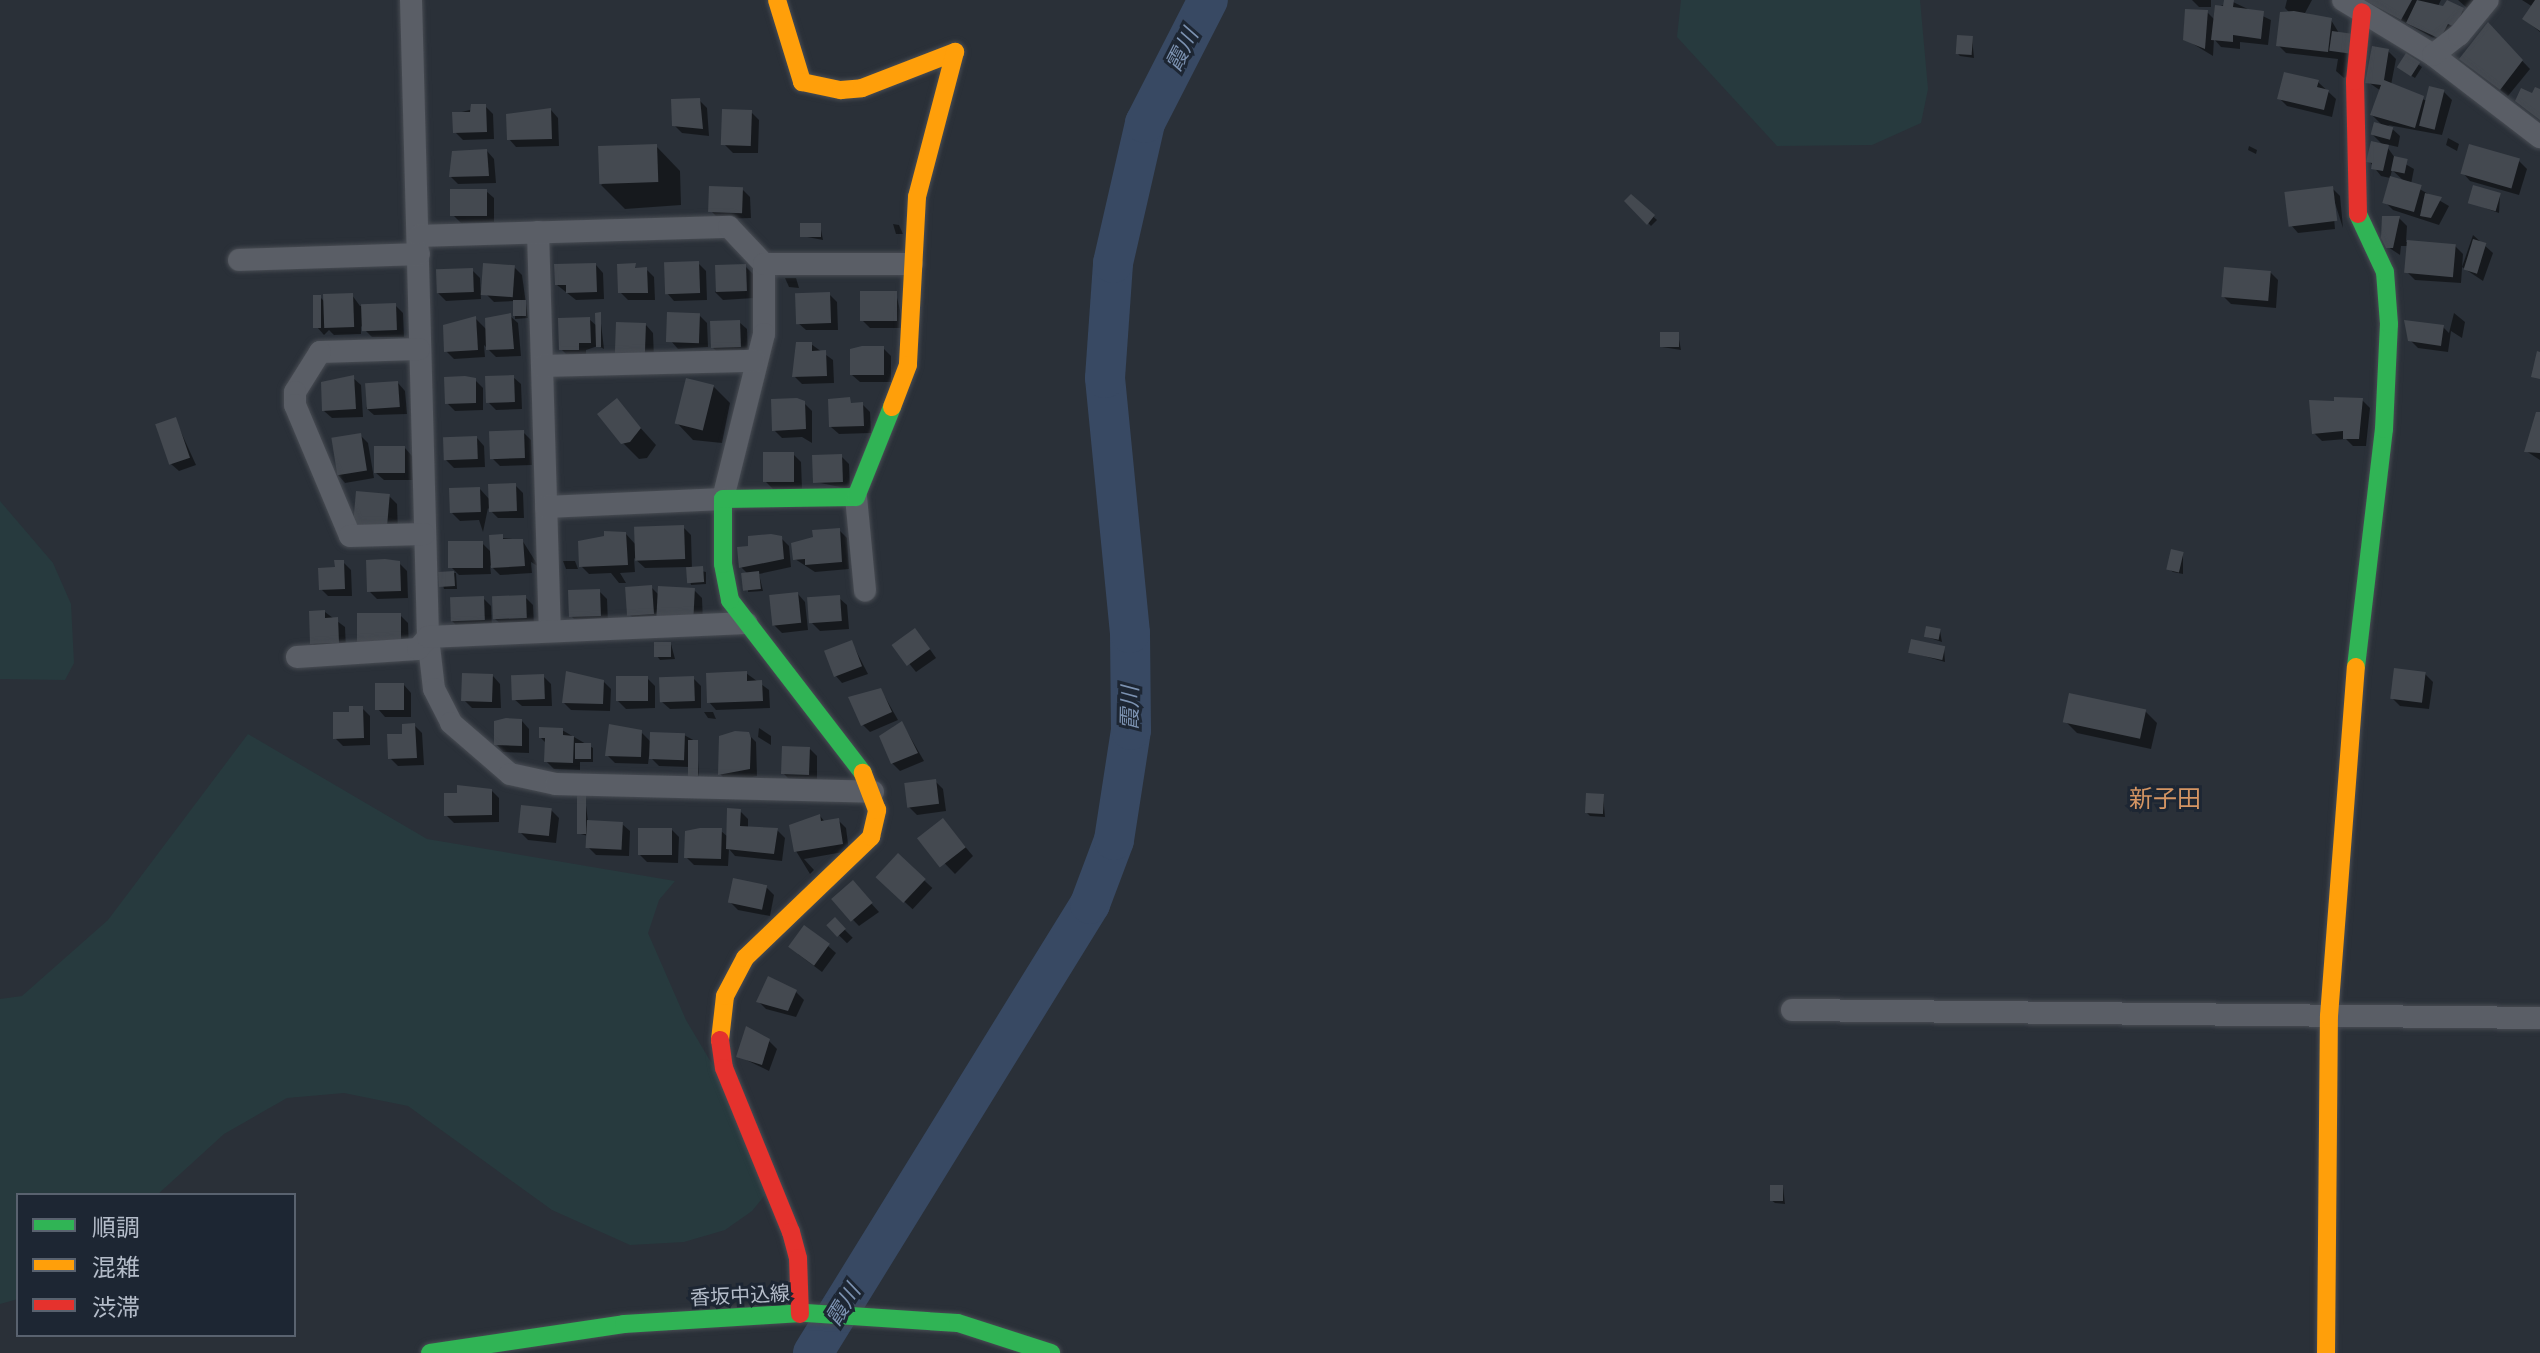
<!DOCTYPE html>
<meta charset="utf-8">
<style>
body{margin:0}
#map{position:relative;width:2540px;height:1353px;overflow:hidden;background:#2a3038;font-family:Manrope,"Noto Sans JP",sans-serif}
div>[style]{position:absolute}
.green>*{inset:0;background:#273a3e}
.shadow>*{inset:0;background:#0007;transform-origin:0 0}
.river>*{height:40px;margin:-20px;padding:0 20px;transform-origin:20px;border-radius:20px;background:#384963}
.building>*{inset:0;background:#444950;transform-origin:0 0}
.roads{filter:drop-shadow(0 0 2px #484c53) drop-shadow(0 0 2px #484c53)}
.street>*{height:22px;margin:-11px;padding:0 11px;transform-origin:11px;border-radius:11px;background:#5a5e66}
.fast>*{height:18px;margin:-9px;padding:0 9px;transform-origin:9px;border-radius:9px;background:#30b455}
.slow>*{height:18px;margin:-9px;padding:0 9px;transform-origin:9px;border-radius:9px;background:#ff9f0a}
.jam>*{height:18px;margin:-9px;padding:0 9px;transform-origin:9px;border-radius:9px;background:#e5322d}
span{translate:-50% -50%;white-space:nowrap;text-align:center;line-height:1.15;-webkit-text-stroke:6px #1d2633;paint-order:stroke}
.street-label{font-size:20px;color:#b4bcc9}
.water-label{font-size:22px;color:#7c92b1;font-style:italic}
.quarter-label{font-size:24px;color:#d59563}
.legend{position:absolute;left:16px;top:1193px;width:280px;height:144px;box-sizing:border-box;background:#1d2633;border:2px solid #59626f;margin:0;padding:10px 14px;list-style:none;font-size:24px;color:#b4bcc9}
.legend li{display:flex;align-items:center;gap:16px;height:40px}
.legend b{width:40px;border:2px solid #59626f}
</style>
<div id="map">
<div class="green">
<i style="clip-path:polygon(1681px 0,1920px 0,1928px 89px,1921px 123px,1872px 145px,1777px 146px,1677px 37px)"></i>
<i style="clip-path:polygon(0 501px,53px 563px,71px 604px,74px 663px,65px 680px,0 679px)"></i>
<i style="clip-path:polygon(248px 734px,427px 839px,675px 881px,659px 900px,648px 933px,686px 1020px,756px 1138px,770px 1189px,752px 1211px,725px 1230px,684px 1242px,630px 1245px,552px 1210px,408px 1106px,344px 1093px,287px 1098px,224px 1134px,157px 1195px,18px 1195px,18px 1299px,0 1304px,0 999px,22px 996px,108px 920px)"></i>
</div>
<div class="shadow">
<i style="clip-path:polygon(2192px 0,2211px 0,2211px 7px,2199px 7px)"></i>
<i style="clip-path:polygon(2287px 0,2312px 0,2305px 13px,2331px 20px,2359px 66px,2344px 78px,2336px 71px,2338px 59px,2286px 53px,2278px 45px,2293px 16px,2285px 8px)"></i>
<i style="clip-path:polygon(2364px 0,2441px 0,2438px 6px,2462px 10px,2470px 18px,2448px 46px)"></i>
<i style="clip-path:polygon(2458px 0,2491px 0,2477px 17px)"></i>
<i style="clip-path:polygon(2522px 0,2540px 0,2540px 32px,2524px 19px,2533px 7px)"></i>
<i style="clip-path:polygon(2233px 2px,2271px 20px,2268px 45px,2240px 42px,2240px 49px,2221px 47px,2214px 39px,2213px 56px,2185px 39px,2207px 12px,2216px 21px,2217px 7px)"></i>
<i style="clip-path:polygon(2488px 25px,2530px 69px,2508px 96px,2469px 66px)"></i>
<i style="clip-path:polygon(1972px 38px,1974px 58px,1960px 56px,1957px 53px)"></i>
<i style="clip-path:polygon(2388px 51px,2396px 59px,2391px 85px,2427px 101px,2444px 92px,2452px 100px,2442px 135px,2388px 125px,2400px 136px,2398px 147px,2385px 144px,2395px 158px,2414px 169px,2411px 184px,2449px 206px,2439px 225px,2393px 210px,2385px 202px,2405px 182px,2392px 170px,2390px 178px,2381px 176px,2369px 161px,2384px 146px,2373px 135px,2384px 127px,2372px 115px,2381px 91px,2368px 82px)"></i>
<i style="clip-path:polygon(2406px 55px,2422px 67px,2415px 78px,2402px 70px)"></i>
<i style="clip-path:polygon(2318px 82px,2336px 99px,2332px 117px,2287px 106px,2279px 98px)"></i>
<i style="clip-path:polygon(699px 100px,707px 108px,709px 136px,682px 133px,674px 125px)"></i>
<i style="clip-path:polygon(485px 106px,493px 114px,494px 139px,463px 140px,455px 132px,454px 114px)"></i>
<i style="clip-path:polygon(551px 110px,558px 118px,559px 146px,516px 147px,509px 139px)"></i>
<i style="clip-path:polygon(751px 112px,759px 120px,758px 153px,733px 153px,725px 145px)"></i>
<i style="clip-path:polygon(2448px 138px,2459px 144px,2457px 151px,2446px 145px)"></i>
<i style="clip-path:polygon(656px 146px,680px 171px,681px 205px,625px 209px,601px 185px)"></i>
<i style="clip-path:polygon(2249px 146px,2257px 150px,2256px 154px,2248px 150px)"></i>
<i style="clip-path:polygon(487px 151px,494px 159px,496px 183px,458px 184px,451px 177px)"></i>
<i style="clip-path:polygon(2519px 161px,2527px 169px,2519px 195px,2470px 181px,2463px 173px)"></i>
<i style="clip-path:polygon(2332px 188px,2340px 196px,2343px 228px,2332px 194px,2335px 229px,2298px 233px,2291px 225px)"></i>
<i style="clip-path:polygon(742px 189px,750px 197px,751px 218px,719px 219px,711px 211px)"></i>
<i style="clip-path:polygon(486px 191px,494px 198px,494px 222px,461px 223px,453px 215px)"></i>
<i style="clip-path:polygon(2500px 195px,2499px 213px,2471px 203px)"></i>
<i style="clip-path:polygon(1631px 197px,1657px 220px,1651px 226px,1627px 201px)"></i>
<i style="clip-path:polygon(2399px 218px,2407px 226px,2406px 242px,2455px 246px,2463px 254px,2461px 283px,2415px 280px,2407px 272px,2409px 246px,2401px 246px,2400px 255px,2388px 247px)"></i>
<i style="clip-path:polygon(893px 224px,899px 225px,903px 234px,896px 234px)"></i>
<i style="clip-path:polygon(820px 225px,823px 240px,802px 236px)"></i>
<i style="clip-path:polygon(2473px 235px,2493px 253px,2483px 281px,2462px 267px)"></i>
<i style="clip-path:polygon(699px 264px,706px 271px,707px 300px,674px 301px,667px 293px)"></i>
<i style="clip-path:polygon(596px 265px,603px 273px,604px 299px,576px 300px,557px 285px)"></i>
<i style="clip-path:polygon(619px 266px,646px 269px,654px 277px,655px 300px,628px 300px,620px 292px)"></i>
<i style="clip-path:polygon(745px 266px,753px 274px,754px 298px,723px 300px,715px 292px)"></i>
<i style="clip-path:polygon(514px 267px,522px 275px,528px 318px,515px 319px,515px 301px,494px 302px,486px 294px)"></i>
<i style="clip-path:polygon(472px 270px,480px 278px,481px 299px,446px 301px,438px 293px)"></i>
<i style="clip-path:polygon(2270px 272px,2278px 280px,2276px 308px,2231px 304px,2223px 296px)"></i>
<i style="clip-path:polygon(785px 278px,796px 278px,799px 288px,789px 287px)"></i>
<i style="clip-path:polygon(896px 293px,904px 328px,870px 328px,862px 320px)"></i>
<i style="clip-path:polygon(829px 294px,837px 302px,838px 330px,806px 330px,798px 323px)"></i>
<i style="clip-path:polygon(352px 295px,360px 306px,395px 305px,403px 313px,404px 337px,372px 337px,361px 326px,361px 334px,334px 335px,329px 330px,324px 335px,317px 327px,320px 297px,326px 303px)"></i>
<i style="clip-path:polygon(2454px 313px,2465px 322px,2462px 338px,2451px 331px,2448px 352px,2418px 348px,2410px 340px,2443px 327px,2449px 333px)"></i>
<i style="clip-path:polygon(600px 315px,604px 349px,598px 346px,586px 350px,586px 357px,569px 357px,561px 349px,589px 319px,598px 327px)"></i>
<i style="clip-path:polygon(699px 315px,707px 323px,708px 347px,678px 349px,671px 341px)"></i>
<i style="clip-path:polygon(510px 316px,518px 323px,521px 356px,496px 357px,484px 345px,485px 357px,454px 359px,446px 351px,476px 319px,487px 330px)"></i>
<i style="clip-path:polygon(739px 322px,747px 329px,748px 354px,721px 355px,713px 348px)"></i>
<i style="clip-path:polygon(646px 325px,653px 333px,654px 359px,627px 360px,619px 352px)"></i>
<i style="clip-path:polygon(1678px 334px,1681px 350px,1662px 347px)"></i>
<i style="clip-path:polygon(811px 344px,833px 360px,834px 383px,802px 384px,794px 376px)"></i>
<i style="clip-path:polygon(883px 348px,891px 356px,891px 382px,860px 382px,852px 375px)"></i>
<i style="clip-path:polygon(513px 377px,521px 384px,522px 409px,496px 410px,488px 402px)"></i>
<i style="clip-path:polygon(353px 378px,361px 385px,363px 417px,332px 418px,324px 411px)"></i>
<i style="clip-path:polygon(475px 380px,483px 388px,483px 410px,455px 411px,447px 403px)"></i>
<i style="clip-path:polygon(398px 383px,405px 391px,407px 414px,374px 415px,366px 408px)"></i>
<i style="clip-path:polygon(713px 386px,730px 403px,722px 443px,693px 440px,677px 423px)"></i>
<i style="clip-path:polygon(2362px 400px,2370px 408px,2366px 446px,2353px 446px,2346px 439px,2322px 441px,2314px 433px)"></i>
<i style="clip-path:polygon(616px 401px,656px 445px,647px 458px,639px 459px,622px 442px)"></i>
<i style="clip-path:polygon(830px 401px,862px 404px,870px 412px,871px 433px,839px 434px,831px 427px)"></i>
<i style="clip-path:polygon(804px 403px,812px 411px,812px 443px,802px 437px,782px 438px,774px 430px)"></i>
<i style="clip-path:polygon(2540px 415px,2540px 460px,2526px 451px)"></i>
<i style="clip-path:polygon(175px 419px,196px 465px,179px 471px,171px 464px)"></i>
<i style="clip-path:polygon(523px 432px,531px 440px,532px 465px,500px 466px,492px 458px)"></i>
<i style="clip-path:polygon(361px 436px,368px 443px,374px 478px,345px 483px,338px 475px)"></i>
<i style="clip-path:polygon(477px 438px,484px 446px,485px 467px,454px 468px,446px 460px)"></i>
<i style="clip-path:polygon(405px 448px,412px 456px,413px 480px,384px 480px,376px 473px)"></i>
<i style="clip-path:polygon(793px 454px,801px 462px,802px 489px,773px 489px,765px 481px)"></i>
<i style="clip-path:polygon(841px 456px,849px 464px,850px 489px,815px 482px)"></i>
<i style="clip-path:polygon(515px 485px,523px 493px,524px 518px,498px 518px,488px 508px,483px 532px,479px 520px,460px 521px,452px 513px,480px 489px,490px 500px)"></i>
<i style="clip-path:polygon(389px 496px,397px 504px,398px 533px,367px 533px)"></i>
<i style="clip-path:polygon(683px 527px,691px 535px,692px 569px,706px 572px,706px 584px,691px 585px,688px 567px,645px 568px,634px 558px,635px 572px,620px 573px,626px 583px,619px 583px,611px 573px,589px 574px,581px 566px,626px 534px,636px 545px)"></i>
<i style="clip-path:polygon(839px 530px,847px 538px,849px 569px,815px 572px,795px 559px)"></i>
<i style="clip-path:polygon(492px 537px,522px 540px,539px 567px,531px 562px,532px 573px,500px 575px,490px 565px,491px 574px,459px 575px,451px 567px,482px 543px,492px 553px)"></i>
<i style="clip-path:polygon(781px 538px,789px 546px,791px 567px,759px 574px,763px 591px,748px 592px,748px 574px,741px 567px)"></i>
<i style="clip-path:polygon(2183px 553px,2183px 574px,2173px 572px,2169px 569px)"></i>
<i style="clip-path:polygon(563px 561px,575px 561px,578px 569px,566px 569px)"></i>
<i style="clip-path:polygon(343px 562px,351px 570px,352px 596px,328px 596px,321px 589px)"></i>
<i style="clip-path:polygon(399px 563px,407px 571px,408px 598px,377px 599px,369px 591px)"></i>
<i style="clip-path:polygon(440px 573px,456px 573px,457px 589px,444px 589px)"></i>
<i style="clip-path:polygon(651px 587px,660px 596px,694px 590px,702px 598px,703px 622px,637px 622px,629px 614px)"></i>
<i style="clip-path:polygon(599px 591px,607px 599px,608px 623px,579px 624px,571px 616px)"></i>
<i style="clip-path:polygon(798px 594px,805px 602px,808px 630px,782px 633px,774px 625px)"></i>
<i style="clip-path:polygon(525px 597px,533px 605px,534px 625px,503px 626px,495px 619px)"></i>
<i style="clip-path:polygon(483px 598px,491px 606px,492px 627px,460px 629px,452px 621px)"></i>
<i style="clip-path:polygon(839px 598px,847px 605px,849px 629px,820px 631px,812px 623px)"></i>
<i style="clip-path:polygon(325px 612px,345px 627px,346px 650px,320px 651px,312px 643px)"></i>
<i style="clip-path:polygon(400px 615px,408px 623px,409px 651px,365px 652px)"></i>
<i style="clip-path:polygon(1940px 631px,1942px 642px,1927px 637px)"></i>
<i style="clip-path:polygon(922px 638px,936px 658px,916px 672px,894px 645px)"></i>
<i style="clip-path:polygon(852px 643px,868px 674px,842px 683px,835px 675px)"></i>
<i style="clip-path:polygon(671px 644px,675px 659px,660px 660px,657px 656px)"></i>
<i style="clip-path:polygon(1944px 648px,1945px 662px,1910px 652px)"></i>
<i style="clip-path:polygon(746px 673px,769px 690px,770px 708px,716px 710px,709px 702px)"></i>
<i style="clip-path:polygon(2425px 674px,2433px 682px,2429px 709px,2400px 706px,2392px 698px)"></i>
<i style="clip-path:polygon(493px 676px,500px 684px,501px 708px,472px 708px,464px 700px)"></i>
<i style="clip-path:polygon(543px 676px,551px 684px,552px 706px,522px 706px,514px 699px)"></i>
<i style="clip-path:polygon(647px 678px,655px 686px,655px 708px,626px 709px,618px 701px)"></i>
<i style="clip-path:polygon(693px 678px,701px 686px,701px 708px,670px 709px,662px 702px)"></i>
<i style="clip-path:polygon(603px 681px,611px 689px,610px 711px,571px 710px,564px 703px)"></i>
<i style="clip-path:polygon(404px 685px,411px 693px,411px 717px,385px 717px,378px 709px)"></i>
<i style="clip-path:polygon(881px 690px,898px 720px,870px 732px,862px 724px)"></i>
<i style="clip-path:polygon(362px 708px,370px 716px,370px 745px,343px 746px,335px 738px,351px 714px)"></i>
<i style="clip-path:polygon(2145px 711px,2157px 723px,2151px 749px,2077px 733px,2065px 721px)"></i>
<i style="clip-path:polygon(704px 712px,713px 712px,716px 719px,708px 718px)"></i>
<i style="clip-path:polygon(522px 721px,529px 729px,529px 753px,503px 752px,496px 744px)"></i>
<i style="clip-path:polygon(902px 723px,924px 761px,900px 771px,892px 763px,893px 727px)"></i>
<i style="clip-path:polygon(414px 725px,422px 733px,424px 765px,398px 766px,390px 758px)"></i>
<i style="clip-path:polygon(759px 728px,771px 736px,771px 745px,758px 737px)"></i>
<i style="clip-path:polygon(562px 730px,593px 748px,593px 762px,580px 762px,580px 770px,554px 769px,546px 761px,547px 744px,541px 738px)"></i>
<i style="clip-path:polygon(641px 732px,652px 743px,684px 735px,697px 742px,699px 779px,689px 775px,689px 767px,659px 766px,649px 756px,648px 764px,615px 763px,607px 755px)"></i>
<i style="clip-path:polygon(748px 734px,756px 742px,757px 776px,728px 782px,720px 774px,722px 735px)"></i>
<i style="clip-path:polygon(810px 749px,817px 756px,817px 781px,791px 781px,783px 773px)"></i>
<i style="clip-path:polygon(935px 781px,943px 789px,946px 811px,917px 815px,909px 807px)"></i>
<i style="clip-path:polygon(491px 790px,499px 798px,499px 822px,454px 823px,446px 815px)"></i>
<i style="clip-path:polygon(1603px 796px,1605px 817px,1590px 816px,1586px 812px)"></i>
<i style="clip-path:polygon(585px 797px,588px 822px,622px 824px,630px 831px,629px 856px,596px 855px,588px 847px,588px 836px,577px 833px)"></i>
<i style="clip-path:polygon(551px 810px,559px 818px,556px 843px,528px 840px,520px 832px)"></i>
<i style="clip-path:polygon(740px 811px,748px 819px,748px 829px,777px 830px,785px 838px,782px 861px,735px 856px,729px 849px,728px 866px,694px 865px,686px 857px,721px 831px,728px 837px)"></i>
<i style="clip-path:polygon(820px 816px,825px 822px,838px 820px,846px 828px,849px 851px,804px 859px,814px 870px,810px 874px,796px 851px)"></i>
<i style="clip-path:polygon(950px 829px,973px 856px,955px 874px,923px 841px)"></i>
<i style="clip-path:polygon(672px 830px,679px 837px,678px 863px,647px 862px,639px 854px)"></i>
<i style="left:898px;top:856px;width:47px;height:29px;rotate:43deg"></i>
<i style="clip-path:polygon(766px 887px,774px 895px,770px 916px,738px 910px,730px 902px)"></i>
<i style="clip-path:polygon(860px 891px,879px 912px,859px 926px,834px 900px)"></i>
<i style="left:835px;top:920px;width:25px;height:8px;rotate:45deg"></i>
<i style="clip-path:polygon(828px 946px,836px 953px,822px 972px,798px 954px)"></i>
<i style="clip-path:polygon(796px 992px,804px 1000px,796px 1017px,766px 1009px,759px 1002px)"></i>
<i style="clip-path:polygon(769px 1041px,777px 1049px,769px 1071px,738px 1056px)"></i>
<i style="clip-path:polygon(1783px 1187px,1785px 1204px,1775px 1203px,1771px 1200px)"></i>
</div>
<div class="river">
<i style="left:813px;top:1353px;width:528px;rotate:-58.33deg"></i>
<i style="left:1090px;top:904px;width:68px;rotate:-69.4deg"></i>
<i style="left:1114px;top:840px;width:111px;rotate:-81.2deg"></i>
<i style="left:1131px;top:730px;width:97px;rotate:-90.6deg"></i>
<i style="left:1130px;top:633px;width:256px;rotate:-95.6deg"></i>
<i style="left:1105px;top:378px;width:115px;rotate:-86deg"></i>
<i style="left:1113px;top:263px;width:144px;rotate:-77.1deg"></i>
<i style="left:1145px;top:123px;width:138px;rotate:-62.9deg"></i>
</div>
<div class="building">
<i style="clip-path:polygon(2224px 0,2234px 0,2233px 7px,2264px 11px,2261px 39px,2233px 35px,2233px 42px,2211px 40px,2215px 5px,2223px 6px)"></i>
<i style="clip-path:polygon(2364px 0,2412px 0,2401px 20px)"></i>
<i style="clip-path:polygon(2417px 0,2443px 6px,2447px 0,2464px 8px,2455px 27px,2448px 24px,2440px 39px,2406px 23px)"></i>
<i style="clip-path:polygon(2535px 0,2540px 0,2540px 31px,2522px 19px)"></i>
<i style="clip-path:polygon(2185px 9px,2208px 10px,2205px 49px,2183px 40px)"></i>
<i style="clip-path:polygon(2294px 11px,2332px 18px,2328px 52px,2276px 46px,2280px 12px)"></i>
<i style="clip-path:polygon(2488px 22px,2523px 60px,2500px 90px,2459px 59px)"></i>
<i style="left:2332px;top:31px;width:22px;height:20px;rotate:8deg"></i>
<i style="left:1957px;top:35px;width:16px;height:19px;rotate:4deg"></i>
<i style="clip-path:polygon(2372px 46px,2389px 49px,2384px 80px,2424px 96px,2415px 128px,2370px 115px,2381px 85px,2365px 83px)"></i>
<i style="left:2406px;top:53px;width:17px;height:17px;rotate:33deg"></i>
<i style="clip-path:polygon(2284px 72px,2319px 80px,2317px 87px,2329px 90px,2324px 110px,2277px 99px)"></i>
<i style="left:2429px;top:86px;width:16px;height:41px;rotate:14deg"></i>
<i style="clip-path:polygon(2535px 87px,2540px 89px,2540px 120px,2515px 101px,2521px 88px,2532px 93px)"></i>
<i style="clip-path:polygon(700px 98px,703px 129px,672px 126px,671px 99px)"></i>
<i style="clip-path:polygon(471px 104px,486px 104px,487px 132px,453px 133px,452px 112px,470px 112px)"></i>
<i style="clip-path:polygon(551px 108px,552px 139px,507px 140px,506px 114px)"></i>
<i style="left:752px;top:110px;width:36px;height:30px;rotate:92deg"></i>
<i style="left:2374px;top:122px;width:20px;height:13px;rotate:15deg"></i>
<i style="clip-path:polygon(2371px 141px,2389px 145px,2383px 171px,2371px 169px,2372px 163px,2366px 162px)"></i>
<i style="left:657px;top:144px;width:38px;height:59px;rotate:88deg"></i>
<i style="left:2469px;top:144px;width:53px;height:31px;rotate:16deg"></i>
<i style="clip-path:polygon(487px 149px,489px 176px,449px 177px,452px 151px)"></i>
<i style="left:2394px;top:156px;width:14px;height:15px;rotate:12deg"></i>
<i style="left:2390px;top:176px;width:33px;height:28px;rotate:16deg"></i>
<i style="left:2473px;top:185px;width:29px;height:19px;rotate:16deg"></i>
<i style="left:709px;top:186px;width:34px;height:26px;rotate:2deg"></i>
<i style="left:2333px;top:186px;width:35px;height:49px;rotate:83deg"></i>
<i style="left:450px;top:189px;width:37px;height:27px"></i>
<i style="clip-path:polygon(2425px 193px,2442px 197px,2431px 218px,2420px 216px)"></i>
<i style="clip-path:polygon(1631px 194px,1655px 215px,1647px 225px,1624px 201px)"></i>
<i style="clip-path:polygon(2382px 216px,2400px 216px,2393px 248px,2386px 248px,2381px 238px)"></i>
<i style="left:800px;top:223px;width:21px;height:14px"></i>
<i style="left:2473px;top:239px;width:14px;height:32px;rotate:17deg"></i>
<i style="left:2407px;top:240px;width:49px;height:33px;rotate:5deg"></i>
<i style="left:699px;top:261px;width:32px;height:35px;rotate:88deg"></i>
<i style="left:483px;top:263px;width:32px;height:32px;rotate:4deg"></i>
<i style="clip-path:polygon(596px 263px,597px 292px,566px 293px,566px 285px,555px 285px,554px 264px)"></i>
<i style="clip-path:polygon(636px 263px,635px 268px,647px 267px,648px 293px,618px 293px,617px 264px)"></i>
<i style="left:746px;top:264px;width:27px;height:31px;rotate:88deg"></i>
<i style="left:2224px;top:267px;width:47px;height:30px;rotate:5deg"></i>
<i style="left:473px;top:268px;width:24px;height:37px;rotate:88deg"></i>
<i style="left:860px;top:291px;width:37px;height:30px"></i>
<i style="left:830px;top:292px;width:31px;height:35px;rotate:88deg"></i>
<i style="left:353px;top:293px;width:34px;height:30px;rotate:88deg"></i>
<i style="left:313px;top:295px;width:8px;height:33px"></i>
<i style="left:513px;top:300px;width:13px;height:16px"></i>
<i style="left:396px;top:303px;width:27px;height:35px;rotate:88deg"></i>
<i style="clip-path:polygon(601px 312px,601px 347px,596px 347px,595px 313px)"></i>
<i style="left:667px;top:312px;width:33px;height:30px;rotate:2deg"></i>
<i style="clip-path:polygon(511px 313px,514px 349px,486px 350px,485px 318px)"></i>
<i style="clip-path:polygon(476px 316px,478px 350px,444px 352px,443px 325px)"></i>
<i style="clip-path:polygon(590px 317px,591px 343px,579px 343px,579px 350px,559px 350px,558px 318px)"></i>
<i style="left:740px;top:320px;width:27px;height:30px;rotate:88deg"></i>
<i style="clip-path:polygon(2404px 320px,2444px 325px,2441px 346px,2408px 341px)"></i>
<i style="left:616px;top:322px;width:30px;height:31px;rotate:2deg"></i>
<i style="left:1679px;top:332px;width:15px;height:19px;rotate:90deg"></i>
<i style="clip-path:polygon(796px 342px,812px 342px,812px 351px,826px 350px,827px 376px,792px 377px)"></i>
<i style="clip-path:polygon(862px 346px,884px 346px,884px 375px,850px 375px,850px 349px)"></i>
<i style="clip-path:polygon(2537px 351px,2540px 352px,2540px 379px,2531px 377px)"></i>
<i style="clip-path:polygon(354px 375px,356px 409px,322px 411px,321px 382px)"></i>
<i style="left:514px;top:375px;width:27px;height:29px;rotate:88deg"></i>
<i style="clip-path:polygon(465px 376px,476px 378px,476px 403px,445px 404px,444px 377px)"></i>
<i style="left:686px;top:378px;width:29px;height:47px;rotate:14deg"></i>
<i style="left:398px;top:381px;width:26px;height:33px;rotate:86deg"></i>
<i style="clip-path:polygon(850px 397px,851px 403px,863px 402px,864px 426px,829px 427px,828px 399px)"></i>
<i style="clip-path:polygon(2334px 397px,2363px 398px,2359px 439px,2343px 439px,2343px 431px,2312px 434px,2309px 400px,2334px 401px)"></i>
<i style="clip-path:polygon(617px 398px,641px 428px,630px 442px,621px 444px,597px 414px)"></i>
<i style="clip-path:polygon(797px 398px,805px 401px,806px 429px,772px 431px,771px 399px)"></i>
<i style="clip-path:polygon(2536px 412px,2540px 412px,2540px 453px,2524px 452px)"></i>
<i style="left:176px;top:417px;width:43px;height:22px;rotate:71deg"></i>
<i style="left:524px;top:430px;width:28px;height:35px;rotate:88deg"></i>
<i style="left:361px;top:433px;width:38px;height:30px;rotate:81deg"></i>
<i style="left:477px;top:436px;width:23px;height:34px;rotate:88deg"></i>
<i style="left:374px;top:446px;width:31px;height:27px"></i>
<i style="left:763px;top:452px;width:31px;height:30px"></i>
<i style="left:842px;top:454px;width:28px;height:30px;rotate:88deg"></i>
<i style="left:516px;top:483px;width:28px;height:28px;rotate:88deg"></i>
<i style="left:480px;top:487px;width:25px;height:31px;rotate:88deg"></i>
<i style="left:356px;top:491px;width:34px;height:36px;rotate:5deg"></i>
<i style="left:684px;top:525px;width:34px;height:50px;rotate:88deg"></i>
<i style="clip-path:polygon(840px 528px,842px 562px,805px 565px,805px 559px,793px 560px,791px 543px,813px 537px,812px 530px)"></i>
<i style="clip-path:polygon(604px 531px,626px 532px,628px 565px,579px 567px,578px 541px,604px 536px)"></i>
<i style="clip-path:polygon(503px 534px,503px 539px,523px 539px,525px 566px,491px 568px,489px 535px)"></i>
<i style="clip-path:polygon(771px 534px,782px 536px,784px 559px,739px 568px,737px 547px,748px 546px,748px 536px)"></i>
<i style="left:448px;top:541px;width:35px;height:27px"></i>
<i style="left:2171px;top:549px;width:13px;height:21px;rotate:13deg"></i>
<i style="clip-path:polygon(385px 559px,400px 561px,401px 591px,367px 592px,366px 560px)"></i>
<i style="clip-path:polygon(334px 560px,344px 560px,345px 589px,319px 590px,318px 568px,335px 567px)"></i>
<i style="left:703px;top:566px;width:16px;height:17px;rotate:86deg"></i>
<i style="left:454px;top:571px;width:15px;height:16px;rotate:86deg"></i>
<i style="left:759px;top:571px;width:18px;height:18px;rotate:84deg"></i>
<i style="left:652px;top:585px;width:29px;height:27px;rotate:86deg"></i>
<i style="left:658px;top:586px;width:37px;height:31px;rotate:3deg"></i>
<i style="left:600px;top:589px;width:27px;height:32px;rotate:88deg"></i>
<i style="left:798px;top:592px;width:31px;height:29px;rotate:84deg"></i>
<i style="left:526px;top:595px;width:23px;height:34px;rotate:88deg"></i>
<i style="left:840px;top:595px;width:26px;height:33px;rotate:86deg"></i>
<i style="left:484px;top:596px;width:24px;height:34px;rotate:88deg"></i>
<i style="clip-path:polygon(325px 610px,325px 618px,338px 617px,339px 643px,310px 644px,309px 611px)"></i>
<i style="left:357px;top:613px;width:44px;height:32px"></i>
<i style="left:1926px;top:626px;width:15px;height:11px;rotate:11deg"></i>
<i style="left:915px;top:628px;width:26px;height:29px;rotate:54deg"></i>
<i style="left:1911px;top:639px;width:35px;height:14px;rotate:12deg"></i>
<i style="left:852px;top:640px;width:28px;height:30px;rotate:69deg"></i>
<i style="left:654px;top:642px;width:17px;height:15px"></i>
<i style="left:2394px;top:668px;width:32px;height:31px;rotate:7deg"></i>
<i style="clip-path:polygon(566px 671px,604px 680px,603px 704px,562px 703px)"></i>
<i style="clip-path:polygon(747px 671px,747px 681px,762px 680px,763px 701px,707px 703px,706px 673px)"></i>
<i style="left:462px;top:673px;width:31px;height:28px;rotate:2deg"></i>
<i style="left:544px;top:674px;width:25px;height:33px;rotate:88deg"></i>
<i style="left:648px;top:676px;width:25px;height:32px;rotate:90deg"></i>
<i style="left:694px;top:676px;width:25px;height:35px;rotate:88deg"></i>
<i style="left:404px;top:683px;width:27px;height:29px;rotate:90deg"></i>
<i style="clip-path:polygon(881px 688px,892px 712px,861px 726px,848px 697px)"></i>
<i style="left:2069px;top:693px;width:79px;height:30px;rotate:12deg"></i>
<i style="clip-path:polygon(349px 706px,363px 706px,364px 738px,333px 739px,333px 712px,349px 712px)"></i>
<i style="clip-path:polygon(506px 718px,522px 719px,522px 746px,494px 745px,494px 721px)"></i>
<i style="clip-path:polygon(902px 721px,918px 753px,891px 764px,879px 736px)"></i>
<i style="clip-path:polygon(415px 723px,417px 758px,388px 759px,387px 734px,402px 734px,402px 724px)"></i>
<i style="clip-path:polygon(609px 724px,642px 730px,641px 757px,605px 756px)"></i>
<i style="clip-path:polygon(539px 727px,563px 728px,563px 735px,574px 736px,573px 763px,544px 762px,545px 738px,539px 738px)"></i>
<i style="clip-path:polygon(735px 731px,749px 732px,751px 738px,750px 769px,718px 775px,719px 736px)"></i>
<i style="left:650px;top:732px;width:35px;height:27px;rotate:2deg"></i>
<i style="left:688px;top:740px;width:10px;height:36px"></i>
<i style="left:575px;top:743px;width:16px;height:16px"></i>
<i style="left:782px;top:746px;width:28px;height:28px;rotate:2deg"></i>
<i style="left:936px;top:779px;width:25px;height:32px;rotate:83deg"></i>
<i style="clip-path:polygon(457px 785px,492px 789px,492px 815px,444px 816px,444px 793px,457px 793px)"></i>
<i style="left:1586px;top:793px;width:18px;height:20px;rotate:3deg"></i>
<i style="left:577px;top:795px;width:9px;height:39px"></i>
<i style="left:521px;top:805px;width:31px;height:28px;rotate:6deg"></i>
<i style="clip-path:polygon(727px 808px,741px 809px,740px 826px,778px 828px,774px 854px,726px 849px)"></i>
<i style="clip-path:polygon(820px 814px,821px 821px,839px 818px,843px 844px,794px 852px,789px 825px)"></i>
<i style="left:943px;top:818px;width:37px;height:33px;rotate:52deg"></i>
<i style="left:587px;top:820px;width:36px;height:28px;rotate:3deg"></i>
<i style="left:638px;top:828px;width:34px;height:27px"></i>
<i style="clip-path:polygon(700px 828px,722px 828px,721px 859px,684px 858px,685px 831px)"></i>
<i style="left:898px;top:853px;width:38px;height:33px;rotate:43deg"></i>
<i style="left:733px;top:878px;width:35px;height:25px;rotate:12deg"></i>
<i style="left:853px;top:880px;width:30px;height:29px;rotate:49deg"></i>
<i style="left:835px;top:917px;width:16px;height:12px;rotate:47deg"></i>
<i style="left:804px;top:925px;width:32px;height:27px;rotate:36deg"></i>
<i style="clip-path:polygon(768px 976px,797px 990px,788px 1011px,756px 1002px)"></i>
<i style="clip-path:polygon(746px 1026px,770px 1039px,762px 1065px,736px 1057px)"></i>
<i style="left:1770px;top:1185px;width:13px;height:16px"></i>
</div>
<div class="roads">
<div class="street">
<i style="left:411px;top:0;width:637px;rotate:88.47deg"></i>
<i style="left:428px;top:637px;width:52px;rotate:83.4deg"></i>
<i style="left:434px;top:689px;width:38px;rotate:63deg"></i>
<i style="left:451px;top:723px;width:78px;rotate:40.8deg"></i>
<i style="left:510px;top:774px;width:47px;rotate:12.3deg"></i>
<i style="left:556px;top:784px;width:317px;rotate:1.4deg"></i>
<i style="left:2343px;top:0;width:105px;rotate:31.4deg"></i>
<i style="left:2433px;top:55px;width:135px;rotate:37.5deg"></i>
<i style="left:2433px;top:55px;width:33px;rotate:-38deg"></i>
<i style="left:2459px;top:35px;width:45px;rotate:-50.4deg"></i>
<i style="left:538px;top:232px;width:399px;rotate:88.3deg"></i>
<i style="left:419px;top:236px;width:310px;rotate:-1.7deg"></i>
<i style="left:729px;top:227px;width:51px;rotate:46.6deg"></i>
<i style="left:764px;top:264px;width:70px;rotate:90deg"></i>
<i style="left:764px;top:334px;width:170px;rotate:104deg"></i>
<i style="left:723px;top:499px;width:177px;rotate:177.4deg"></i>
<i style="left:239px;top:260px;width:180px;rotate:-1.9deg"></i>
<i style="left:764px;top:264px;width:148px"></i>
<i style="left:419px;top:349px;width:99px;rotate:178.3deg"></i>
<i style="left:320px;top:352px;width:47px;rotate:122deg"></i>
<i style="left:295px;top:392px;width:13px;rotate:90deg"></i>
<i style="left:295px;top:405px;width:142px;rotate:67.2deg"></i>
<i style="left:350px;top:536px;width:74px;rotate:-1.5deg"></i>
<i style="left:542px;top:366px;width:212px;rotate:-1.4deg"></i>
<i style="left:856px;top:497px;width:94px;rotate:84.5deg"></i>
<i style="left:297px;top:657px;width:121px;rotate:-3.8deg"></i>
<i style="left:418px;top:649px;width:16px;rotate:-50deg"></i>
<i style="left:428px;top:637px;width:319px;rotate:-2.5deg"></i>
<i style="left:1792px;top:1010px;width:748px;rotate:0.61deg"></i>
</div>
<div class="fast">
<i style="left:2356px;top:667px;width:240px;rotate:-83.3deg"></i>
<i style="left:2384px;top:429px;width:105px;rotate:-87.3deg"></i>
<i style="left:2389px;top:324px;width:52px;rotate:-94.4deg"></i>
<i style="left:2385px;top:272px;width:64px;rotate:-115deg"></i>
<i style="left:863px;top:773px;width:218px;rotate:-127.6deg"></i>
<i style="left:730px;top:600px;width:37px;rotate:-101deg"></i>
<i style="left:723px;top:564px;width:65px;rotate:-90deg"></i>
<i style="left:723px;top:499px;width:133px;rotate:-0.9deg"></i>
<i style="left:856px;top:497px;width:97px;rotate:-68.2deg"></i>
<i style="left:430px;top:1353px;width:196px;rotate:-8.5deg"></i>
<i style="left:624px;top:1324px;width:182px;rotate:-3.5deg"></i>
<i style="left:806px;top:1313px;width:152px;rotate:3.8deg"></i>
<i style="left:958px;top:1323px;width:98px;rotate:17.9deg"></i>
</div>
<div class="slow">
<i style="left:777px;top:0;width:86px;rotate:73deg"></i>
<i style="left:802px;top:82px;width:40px;rotate:12deg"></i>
<i style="left:841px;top:90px;width:21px;rotate:-5deg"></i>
<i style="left:862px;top:88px;width:100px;rotate:-21.2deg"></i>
<i style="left:955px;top:52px;width:150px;rotate:104.7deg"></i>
<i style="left:917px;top:197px;width:168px;rotate:93.1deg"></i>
<i style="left:908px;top:365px;width:45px;rotate:110.9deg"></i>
<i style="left:720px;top:1040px;width:44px;rotate:-83.5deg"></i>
<i style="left:725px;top:996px;width:43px;rotate:-62.2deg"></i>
<i style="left:745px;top:958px;width:175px;rotate:-43.8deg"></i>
<i style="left:871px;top:837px;width:28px;rotate:-77deg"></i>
<i style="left:877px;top:810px;width:40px;rotate:-111deg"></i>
<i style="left:2326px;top:1353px;width:337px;rotate:-89.5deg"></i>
<i style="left:2329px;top:1016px;width:350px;rotate:-85.6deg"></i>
</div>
<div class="jam">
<i style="left:2358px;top:214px;width:133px;rotate:-91.3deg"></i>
<i style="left:2355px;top:81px;width:69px;rotate:-84.2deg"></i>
<i style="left:720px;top:1040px;width:28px;rotate:82deg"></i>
<i style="left:724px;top:1068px;width:177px;rotate:67.8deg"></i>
<i style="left:791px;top:1232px;width:27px;rotate:75deg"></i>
<i style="left:798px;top:1258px;width:56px;rotate:88deg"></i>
</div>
</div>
<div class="street-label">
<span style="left:740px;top:1295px;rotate:-3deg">香坂中込線</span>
</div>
<div class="water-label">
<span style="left:1182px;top:50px;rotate:-63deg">霞川</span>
<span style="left:1130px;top:708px;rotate:-89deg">霞川</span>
<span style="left:843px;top:1305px;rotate:-58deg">霞川</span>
</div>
<div class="quarter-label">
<span style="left:2165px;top:798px">新子田</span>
</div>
<ul class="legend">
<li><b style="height:10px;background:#30b455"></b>順調</li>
<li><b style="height:10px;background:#ff9f0a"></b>混雑</li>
<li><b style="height:10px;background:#e5322d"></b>渋滞</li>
</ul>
</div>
